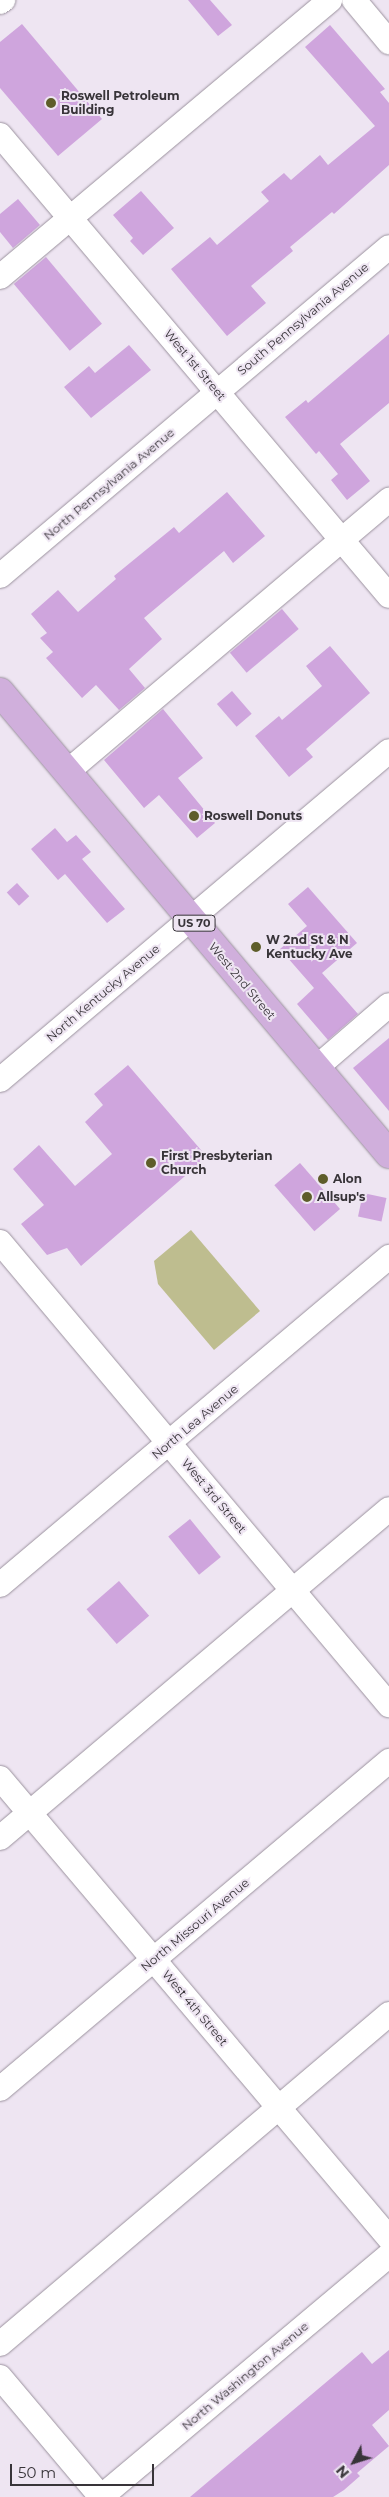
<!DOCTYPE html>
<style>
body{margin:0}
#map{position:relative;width:389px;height:2497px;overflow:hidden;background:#eee5f2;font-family:Montserrat,sans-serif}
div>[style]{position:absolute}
.green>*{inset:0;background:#bebd8f}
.building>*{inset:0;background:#cfa5dd;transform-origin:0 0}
.roads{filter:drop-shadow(0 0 1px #9b929e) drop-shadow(0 0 1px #9b929e)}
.minor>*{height:24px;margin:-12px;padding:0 12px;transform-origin:12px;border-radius:12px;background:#fff}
.major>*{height:28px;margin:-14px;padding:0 14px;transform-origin:14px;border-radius:14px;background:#d0afdc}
.dots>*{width:14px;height:14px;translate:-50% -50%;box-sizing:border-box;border:2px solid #eee5f2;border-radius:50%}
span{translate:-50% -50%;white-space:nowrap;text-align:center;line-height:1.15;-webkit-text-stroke:4px #eee5f2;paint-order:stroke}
.shield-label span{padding:1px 4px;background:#eee5f2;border:1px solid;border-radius:4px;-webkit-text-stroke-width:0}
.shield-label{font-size:11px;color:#383439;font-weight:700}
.poi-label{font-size:12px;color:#383439;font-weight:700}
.left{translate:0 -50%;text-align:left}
.street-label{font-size:12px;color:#383439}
.north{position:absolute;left:329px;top:2437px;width:50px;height:50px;-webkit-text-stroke:4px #eee5f2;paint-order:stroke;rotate:230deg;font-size:14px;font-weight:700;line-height:20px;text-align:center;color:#383439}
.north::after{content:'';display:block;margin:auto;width:18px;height:22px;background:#383439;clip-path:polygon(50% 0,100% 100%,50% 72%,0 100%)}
.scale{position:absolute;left:10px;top:2464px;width:144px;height:22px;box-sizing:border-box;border:2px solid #383439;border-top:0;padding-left:6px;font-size:15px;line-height:18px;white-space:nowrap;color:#383439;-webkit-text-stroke:4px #eee5f2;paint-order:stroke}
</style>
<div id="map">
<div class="green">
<i style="clip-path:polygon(191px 1230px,260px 1311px,214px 1350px,158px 1284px,154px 1261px)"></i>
</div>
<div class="building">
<i style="clip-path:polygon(188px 0,210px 0,232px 25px,218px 36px)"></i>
<i style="clip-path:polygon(22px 24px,102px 119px,58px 156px,0 88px,0 42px)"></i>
<i style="clip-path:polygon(330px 25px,385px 89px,380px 92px,389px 103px,389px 165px,334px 214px,332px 212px,290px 247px,293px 251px,251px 286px,266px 303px,227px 336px,171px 269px,210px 237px,217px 245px,269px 201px,261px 192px,284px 173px,291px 180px,320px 155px,328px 165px,375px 126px,305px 47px)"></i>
<i style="clip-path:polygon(141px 191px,174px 228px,143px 255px,130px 241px,133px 238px,113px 215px)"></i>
<i style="clip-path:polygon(18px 199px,40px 225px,13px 248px,0 232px,0 214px)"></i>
<i style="left:46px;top:257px;width:87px;height:42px;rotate:50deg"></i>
<i style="clip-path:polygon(389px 334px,389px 403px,340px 444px,370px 481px,347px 500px,331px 480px,338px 474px,319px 451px,316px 454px,285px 417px,306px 400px,308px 403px)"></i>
<i style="clip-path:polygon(129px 345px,151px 370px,91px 418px,64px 387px,89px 366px,95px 373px)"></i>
<i style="clip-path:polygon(227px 492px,265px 536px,233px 563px,224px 551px,144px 618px,162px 639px,129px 669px,145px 688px,119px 710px,96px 685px,82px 698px,46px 658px,53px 652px,40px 638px,47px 633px,31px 614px,58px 590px,78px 612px,116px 579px,114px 576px,174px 527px,179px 533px)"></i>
<i style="left:282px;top:609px;width:26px;height:68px;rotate:50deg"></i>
<i style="clip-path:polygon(330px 646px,370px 693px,306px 749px,313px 757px,289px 777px,255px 736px,279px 716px,282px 720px,322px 686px,306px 666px)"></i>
<i style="left:232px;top:691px;width:30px;height:20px;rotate:49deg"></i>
<i style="clip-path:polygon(163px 709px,203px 758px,178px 778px,215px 823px,197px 838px,159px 795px,144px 808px,104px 760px)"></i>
<i style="clip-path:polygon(55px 828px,67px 842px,76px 835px,91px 852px,82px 859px,125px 909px,107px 923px,65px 874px,58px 880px,31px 849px)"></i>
<i style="left:17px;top:883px;width:18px;height:14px;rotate:47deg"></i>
<i style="clip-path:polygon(308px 887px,357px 943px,322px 973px,358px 1014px,328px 1040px,297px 1004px,314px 988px,280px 949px,307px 926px,288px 904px)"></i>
<i style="clip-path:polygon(389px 1038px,389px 1111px,353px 1068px)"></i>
<i style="clip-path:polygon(128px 1065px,207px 1157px,81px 1266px,67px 1248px,47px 1255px,21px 1224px,44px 1205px,13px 1169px,39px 1145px,75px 1186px,112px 1154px,85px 1122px,103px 1105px,94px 1094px)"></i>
<i style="left:300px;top:1163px;width:61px;height:34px;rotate:49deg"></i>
<i style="left:363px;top:1193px;width:24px;height:24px;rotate:12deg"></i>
<i style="left:190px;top:1519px;width:49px;height:28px;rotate:51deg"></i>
<i style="left:119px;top:1581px;width:46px;height:43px;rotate:49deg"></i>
<i style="clip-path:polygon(389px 2350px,389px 2410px,372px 2425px,389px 2446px,357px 2473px,360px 2476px,344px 2490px,333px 2497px,190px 2497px,362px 2352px,372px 2364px)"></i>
</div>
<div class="roads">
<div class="minor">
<i style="left:354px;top:0;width:55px;rotate:50.2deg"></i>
<i style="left:0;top:2px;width:4px;rotate:-34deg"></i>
<i style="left:0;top:135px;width:603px;rotate:49.84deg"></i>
<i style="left:0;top:277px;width:431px;rotate:-40deg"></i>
<i style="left:0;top:576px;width:509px;rotate:-40.22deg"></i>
<i style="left:67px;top:772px;width:422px;rotate:-40.2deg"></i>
<i style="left:316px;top:1068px;width:96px;rotate:-40.8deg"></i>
<i style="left:0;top:1080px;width:509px;rotate:-40.22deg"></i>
<i style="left:0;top:1242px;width:605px;rotate:49.96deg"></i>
<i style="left:0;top:1585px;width:509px;rotate:-40.14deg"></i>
<i style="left:0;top:1778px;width:602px;rotate:49.78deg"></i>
<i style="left:0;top:1838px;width:509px;rotate:-40.22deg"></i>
<i style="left:0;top:2089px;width:509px;rotate:-40.14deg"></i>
<i style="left:0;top:2344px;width:510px;rotate:-40.31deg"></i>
<i style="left:0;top:2377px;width:157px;rotate:49.9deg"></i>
<i style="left:101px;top:2497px;width:376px;rotate:-40deg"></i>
</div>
<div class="major">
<i style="left:0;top:692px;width:604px;rotate:49.9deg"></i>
</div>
</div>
<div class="dots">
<i style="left:51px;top:103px;background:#5e5d2a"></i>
<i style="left:194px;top:816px;background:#5e5d2a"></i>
<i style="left:256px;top:947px;background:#5e5d2a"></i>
<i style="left:151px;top:1163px;background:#5e5d2a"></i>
<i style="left:323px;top:1179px;background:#5e5d2a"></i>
<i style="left:307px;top:1197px;background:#5e5d2a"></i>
</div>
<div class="shield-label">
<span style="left:194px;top:923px">US 70</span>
</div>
<div class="poi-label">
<span class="left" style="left:61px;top:103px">Roswell Petroleum<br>Building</span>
<span class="left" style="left:204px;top:816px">Roswell Donuts</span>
<span class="left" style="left:266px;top:947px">W 2nd St &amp; N<br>Kentucky Ave</span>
<span class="left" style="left:161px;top:1163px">First Presbyterian<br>Church</span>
<span class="left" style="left:333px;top:1179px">Alon</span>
<span class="left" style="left:317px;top:1197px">Allsup's</span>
</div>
<div class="street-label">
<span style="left:303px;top:319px;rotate:-40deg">South Pennsylvania Avenue</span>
<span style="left:195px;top:365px;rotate:50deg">West 1st Street</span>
<span style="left:109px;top:484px;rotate:-40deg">North Pennsylvania Avenue</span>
<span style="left:242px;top:981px;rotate:50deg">West 2nd Street</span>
<span style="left:103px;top:993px;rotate:-40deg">North Kentucky Avenue</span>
<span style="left:195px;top:1422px;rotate:-40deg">North Lea Avenue</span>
<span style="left:214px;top:1496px;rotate:50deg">West 3rd Street</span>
<span style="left:195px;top:1925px;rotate:-40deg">North Missouri Avenue</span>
<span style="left:195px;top:2008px;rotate:50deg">West 4th Street</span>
<span style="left:245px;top:2376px;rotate:-40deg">North Washington Avenue</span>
</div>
<div class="north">N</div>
<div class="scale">50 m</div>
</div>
